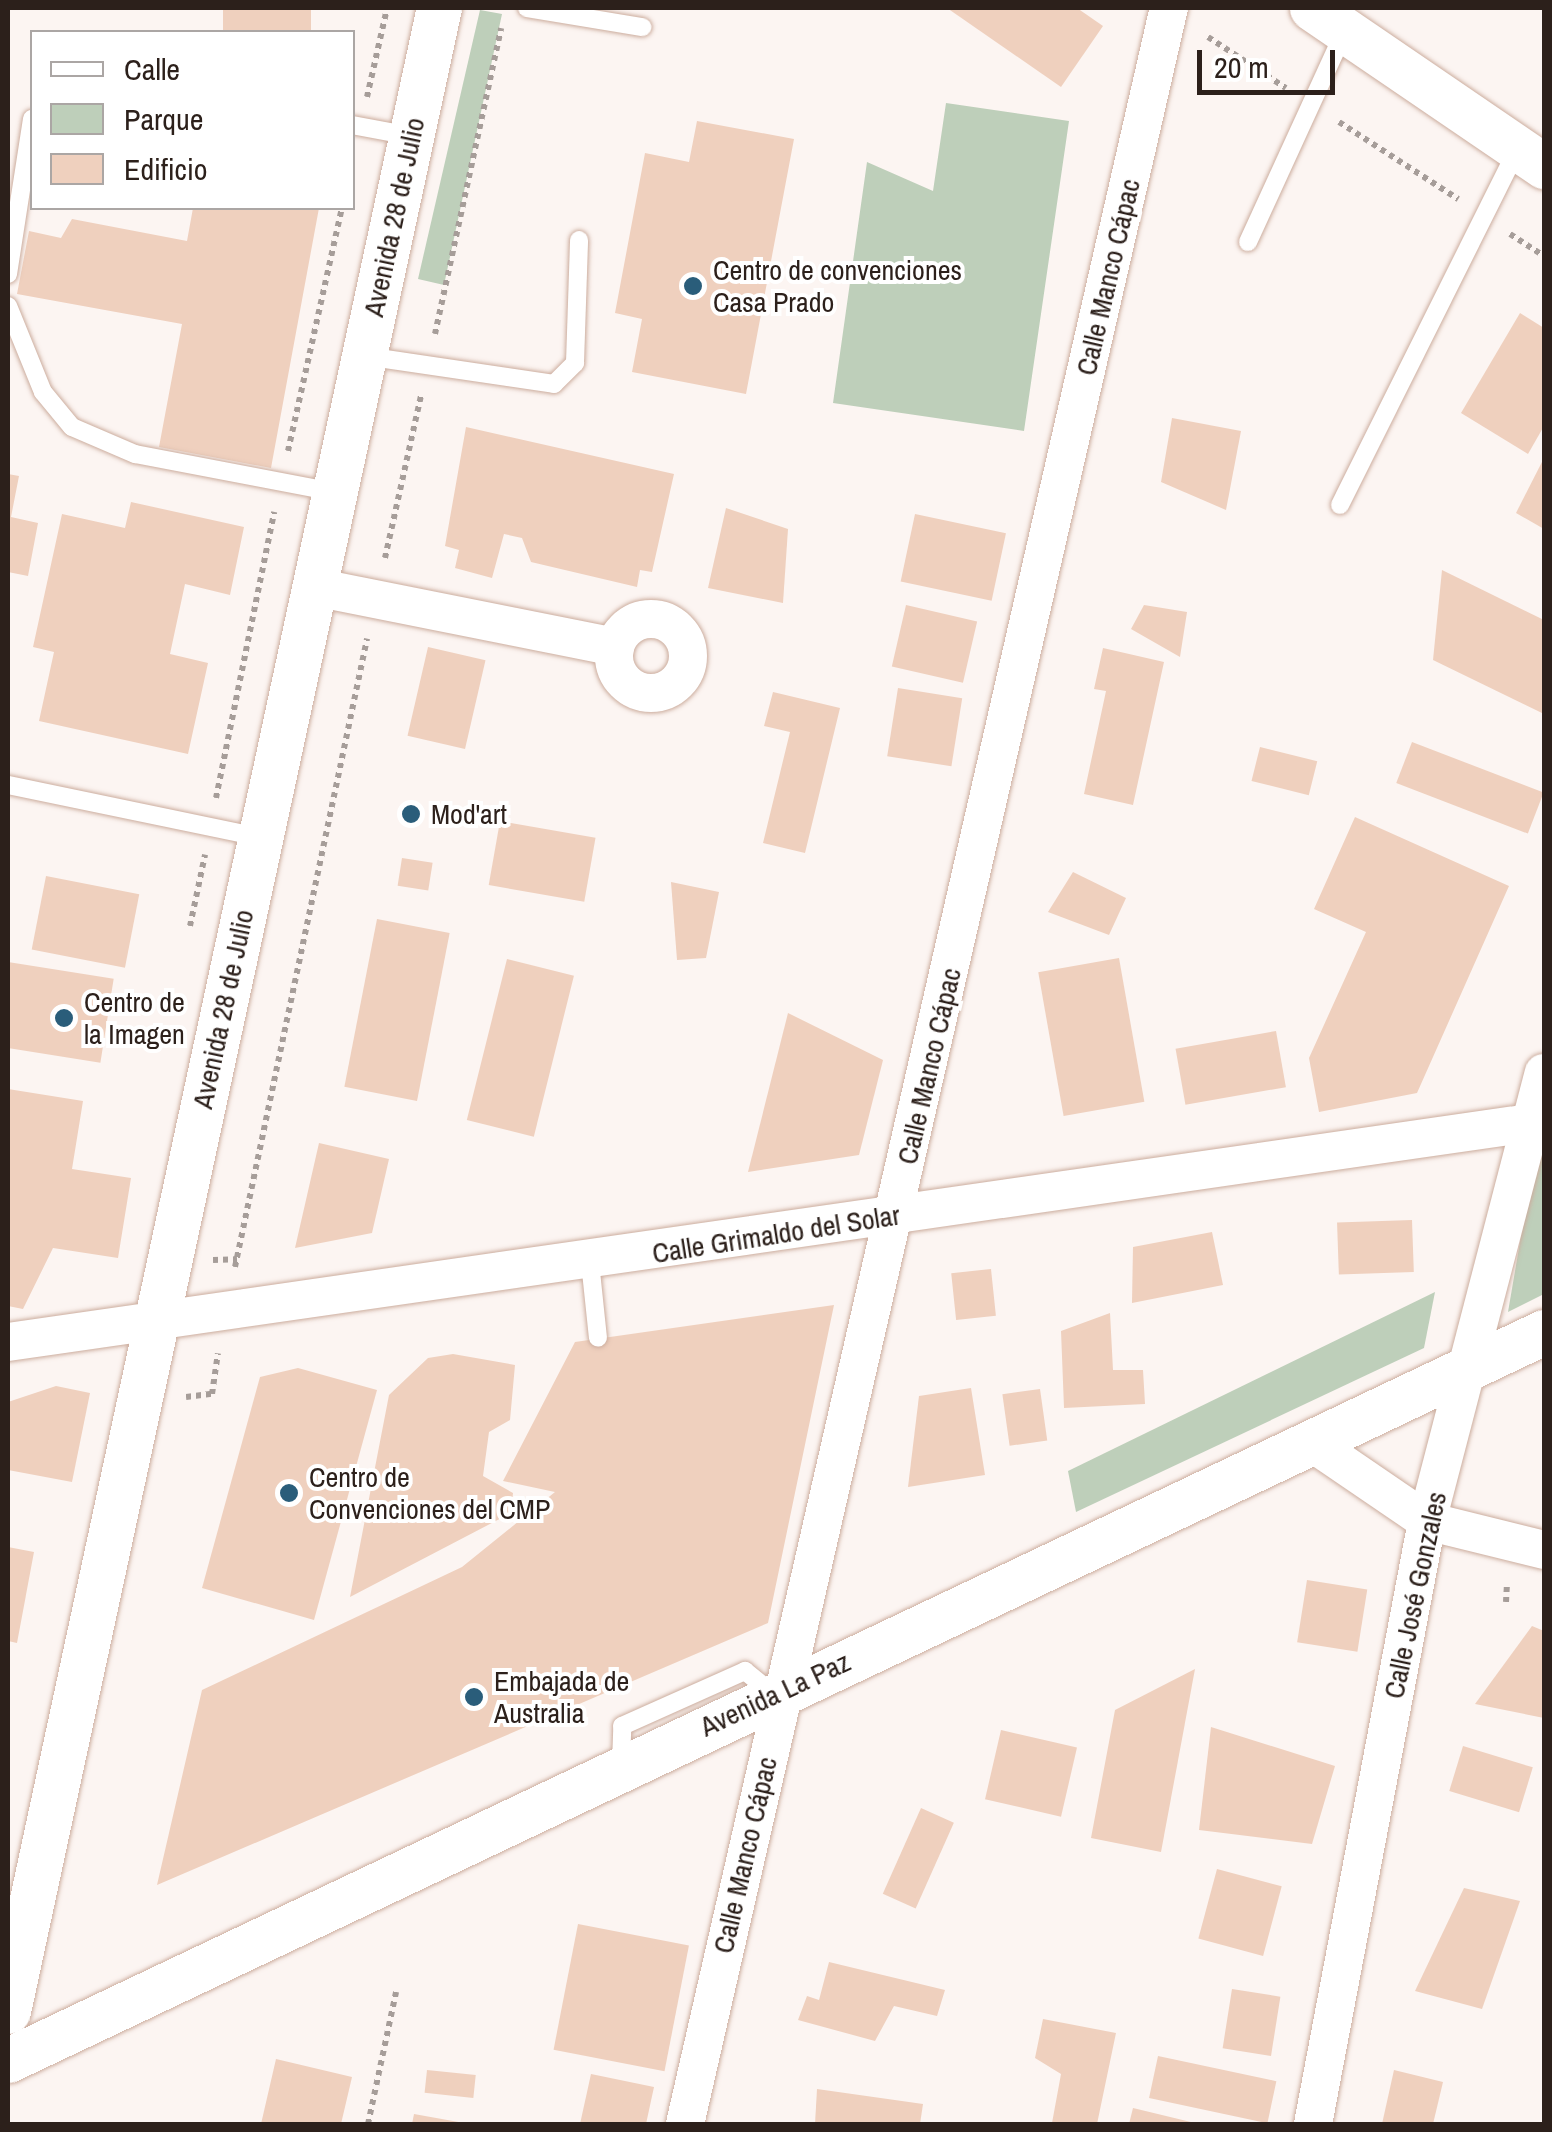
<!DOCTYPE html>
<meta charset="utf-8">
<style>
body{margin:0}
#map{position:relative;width:1552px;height:2132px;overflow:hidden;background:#fcf5f2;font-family:"Archivo Narrow",sans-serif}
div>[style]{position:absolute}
.green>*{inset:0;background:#becfba}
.building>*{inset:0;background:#efd0be;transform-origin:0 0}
.path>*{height:6px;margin-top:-3px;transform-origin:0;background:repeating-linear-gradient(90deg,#a69d99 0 5px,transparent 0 10px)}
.roads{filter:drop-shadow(0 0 2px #ccad9e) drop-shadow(0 0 2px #ccad9e)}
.service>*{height:18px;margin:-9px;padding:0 9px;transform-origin:9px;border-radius:9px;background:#fff}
.minor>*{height:38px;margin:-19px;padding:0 19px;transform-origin:19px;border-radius:19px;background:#fff}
.minor>.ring{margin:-19px;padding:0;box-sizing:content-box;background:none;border:38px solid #fff;border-radius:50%}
.tertiary>*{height:45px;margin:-22.5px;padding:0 22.5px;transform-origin:22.5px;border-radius:22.5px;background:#fff}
.dots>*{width:28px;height:28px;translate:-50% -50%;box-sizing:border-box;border:5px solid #fff;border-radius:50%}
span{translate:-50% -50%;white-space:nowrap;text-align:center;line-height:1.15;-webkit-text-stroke:8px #fff;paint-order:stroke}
.street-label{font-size:28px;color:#2c201b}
.poi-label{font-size:28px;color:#2c201b}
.left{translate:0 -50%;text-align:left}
.frame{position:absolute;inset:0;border:10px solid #2c201b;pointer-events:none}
.legend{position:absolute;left:30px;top:30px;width:325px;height:180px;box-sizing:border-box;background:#fff;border:2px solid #aba6a4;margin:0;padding:12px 18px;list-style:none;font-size:30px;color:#2c201b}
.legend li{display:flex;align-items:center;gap:20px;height:50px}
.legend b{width:50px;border:2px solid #aba6a4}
.scale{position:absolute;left:1197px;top:50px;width:138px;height:45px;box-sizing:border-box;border:5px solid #2c201b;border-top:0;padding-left:12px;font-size:30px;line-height:35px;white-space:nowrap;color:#2c201b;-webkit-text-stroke:8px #fff;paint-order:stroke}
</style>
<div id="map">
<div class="green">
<i style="clip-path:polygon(480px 10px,502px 14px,444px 285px,418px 279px)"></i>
<i style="clip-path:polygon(946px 103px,1069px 121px,1024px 431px,833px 403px,867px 162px,933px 191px)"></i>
<i style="clip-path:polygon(1544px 1153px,1544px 1294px,1508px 1312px,1535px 1154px)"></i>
<i style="clip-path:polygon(1435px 1292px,1424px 1348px,1076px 1512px,1068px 1471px)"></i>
</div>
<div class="building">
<i style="left:223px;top:8px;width:88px;height:25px"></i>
<i style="clip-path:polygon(947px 8px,1077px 8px,1103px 26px,1061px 87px)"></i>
<i style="clip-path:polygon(697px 121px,794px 139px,746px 394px,632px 372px,642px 319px,615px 313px,645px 153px,689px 162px)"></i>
<i style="clip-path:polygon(193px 208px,319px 208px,271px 468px,159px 447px,182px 324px,17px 294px,29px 231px,61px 238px,72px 219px,187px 241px)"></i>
<i style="clip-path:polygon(1520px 313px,1544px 328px,1544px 426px,1528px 454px,1461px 413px)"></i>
<i style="clip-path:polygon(1172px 418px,1241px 431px,1226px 510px,1161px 482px)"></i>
<i style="clip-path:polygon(466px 427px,674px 474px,652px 572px,640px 570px,637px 587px,531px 562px,522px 538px,504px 534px,492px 578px,455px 568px,459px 550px,445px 546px)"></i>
<i style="clip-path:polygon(1544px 458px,1544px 529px,1516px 513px)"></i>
<i style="clip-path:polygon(8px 474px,19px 476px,11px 517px,38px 523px,28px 576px,8px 572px)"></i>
<i style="clip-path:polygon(131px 502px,244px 527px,230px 595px,185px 584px,170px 654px,208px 663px,188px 754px,39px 721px,54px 652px,33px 647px,62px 514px,125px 528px)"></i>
<i style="clip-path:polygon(726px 508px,788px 529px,783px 603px,708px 588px)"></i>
<i style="left:915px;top:514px;width:93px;height:69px;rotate:12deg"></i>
<i style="clip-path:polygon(1442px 570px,1544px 620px,1544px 714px,1433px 660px)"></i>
<i style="left:906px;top:605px;width:73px;height:63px;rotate:13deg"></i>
<i style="clip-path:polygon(1144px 605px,1187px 612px,1180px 657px,1131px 629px)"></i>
<i style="left:428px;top:647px;width:59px;height:91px;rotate:13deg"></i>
<i style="clip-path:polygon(1103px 648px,1164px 662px,1133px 805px,1084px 794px,1106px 691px,1094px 689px)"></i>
<i style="left:898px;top:688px;width:65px;height:69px;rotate:9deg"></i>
<i style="clip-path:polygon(773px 692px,840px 708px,805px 853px,763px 843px,790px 732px,764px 726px)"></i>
<i style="left:1412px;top:742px;width:141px;height:44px;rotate:21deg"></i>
<i style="left:1260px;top:747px;width:59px;height:35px;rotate:14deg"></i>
<i style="clip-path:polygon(1355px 817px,1509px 886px,1417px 1093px,1319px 1112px,1309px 1058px,1366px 932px,1314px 909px)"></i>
<i style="left:500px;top:821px;width:97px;height:65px;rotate:10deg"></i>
<i style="left:402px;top:858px;width:31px;height:28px;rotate:9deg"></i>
<i style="clip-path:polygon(1073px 872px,1126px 898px,1109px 935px,1048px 912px)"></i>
<i style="left:46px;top:876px;width:95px;height:75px;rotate:11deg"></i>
<i style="clip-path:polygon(671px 882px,719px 892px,706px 958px,677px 960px)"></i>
<i style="left:377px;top:919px;width:74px;height:171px;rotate:11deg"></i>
<i style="left:1119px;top:958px;width:146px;height:82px;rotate:80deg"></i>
<i style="left:507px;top:959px;width:69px;height:166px;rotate:14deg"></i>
<i style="left:8px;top:962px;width:107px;height:85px;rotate:9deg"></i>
<i style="clip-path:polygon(788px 1013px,883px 1060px,859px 1155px,748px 1172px)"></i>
<i style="left:1276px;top:1031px;width:57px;height:102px;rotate:80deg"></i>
<i style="clip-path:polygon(8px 1089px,83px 1101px,72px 1169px,131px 1178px,118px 1258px,53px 1248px,23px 1309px,8px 1306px)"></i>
<i style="clip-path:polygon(319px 1143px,389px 1159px,372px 1233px,295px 1248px)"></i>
<i style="left:1412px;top:1220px;width:52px;height:75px;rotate:88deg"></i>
<i style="clip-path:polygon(1212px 1232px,1223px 1285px,1132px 1303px,1133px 1247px)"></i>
<i style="left:991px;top:1269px;width:47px;height:40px;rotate:84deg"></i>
<i style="clip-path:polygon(834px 1305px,768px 1623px,157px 1885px,202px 1690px,462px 1567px,555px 1492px,503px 1481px,575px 1342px)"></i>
<i style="clip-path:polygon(1110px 1313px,1113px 1370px,1143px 1370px,1145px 1404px,1064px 1408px,1061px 1331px)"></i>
<i style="clip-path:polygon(453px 1354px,515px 1365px,510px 1420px,489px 1432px,483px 1476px,513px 1493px,511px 1513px,350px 1597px,389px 1395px,428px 1358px)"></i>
<i style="clip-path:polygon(298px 1368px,377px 1390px,314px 1620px,202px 1588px,260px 1377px)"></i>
<i style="clip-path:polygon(56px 1386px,90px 1393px,72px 1482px,8px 1470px,8px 1402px)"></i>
<i style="clip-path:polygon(971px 1388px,985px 1475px,908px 1487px,919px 1396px)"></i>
<i style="left:1040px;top:1389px;width:52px;height:38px;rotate:82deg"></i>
<i style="clip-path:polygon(8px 1547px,34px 1552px,17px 1643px,8px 1641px)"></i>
<i style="left:1307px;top:1580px;width:61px;height:63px;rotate:9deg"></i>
<i style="clip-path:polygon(1532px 1626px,1544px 1631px,1544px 1718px,1475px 1704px)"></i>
<i style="clip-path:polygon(1195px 1669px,1161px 1852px,1091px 1838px,1115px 1710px)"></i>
<i style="clip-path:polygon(1211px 1727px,1335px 1766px,1312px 1844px,1199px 1830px)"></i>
<i style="left:1001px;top:1730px;width:78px;height:71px;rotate:13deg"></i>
<i style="left:1463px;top:1746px;width:73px;height:47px;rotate:17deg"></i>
<i style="left:921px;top:1808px;width:36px;height:94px;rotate:24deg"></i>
<i style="left:1217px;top:1869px;width:67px;height:72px;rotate:15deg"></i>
<i style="clip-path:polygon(1464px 1888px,1520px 1901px,1482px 2009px,1415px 1991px)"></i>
<i style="left:578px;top:1924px;width:113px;height:128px;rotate:11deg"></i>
<i style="clip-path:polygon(829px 1962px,945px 1990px,937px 2016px,894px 2006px,875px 2041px,798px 2020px,807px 1996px,819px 2000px)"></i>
<i style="left:1232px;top:1989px;width:49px;height:60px;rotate:9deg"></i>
<i style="clip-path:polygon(1043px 2019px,1116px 2033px,1097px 2124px,1052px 2123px,1061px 2074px,1035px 2058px)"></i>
<i style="left:1158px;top:2056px;width:121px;height:43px;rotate:12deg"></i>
<i style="clip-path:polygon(276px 2059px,352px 2077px,341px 2124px,261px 2124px)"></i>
<i style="left:427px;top:2070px;width:49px;height:23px;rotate:6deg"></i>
<i style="clip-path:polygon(1394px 2070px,1443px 2082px,1433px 2124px,1382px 2124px)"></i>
<i style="clip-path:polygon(591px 2074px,654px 2087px,646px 2124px,580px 2124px)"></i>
<i style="clip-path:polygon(817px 2089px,923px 2104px,920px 2124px,815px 2124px)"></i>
<i style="clip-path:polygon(1133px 2108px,1195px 2123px,1195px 2124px,1129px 2124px)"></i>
<i style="clip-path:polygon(414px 2114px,464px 2123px,464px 2124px,412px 2124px)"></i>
</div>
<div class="path">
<i style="left:1208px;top:37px;width:93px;rotate:33.2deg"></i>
<i style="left:367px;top:97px;width:91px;rotate:-77.3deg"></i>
<i style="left:1339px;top:122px;width:142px;rotate:32.9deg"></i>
<i style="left:1510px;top:234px;width:40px;rotate:32.9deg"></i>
<i style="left:435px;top:334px;width:313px;rotate:-77.8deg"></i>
<i style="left:288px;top:451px;width:249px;rotate:-77.5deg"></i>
<i style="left:385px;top:558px;width:167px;rotate:-77.5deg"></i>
<i style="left:216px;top:798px;width:292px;rotate:-78.5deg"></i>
<i style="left:190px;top:926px;width:73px;rotate:-78.1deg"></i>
<i style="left:213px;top:1260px;width:24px;rotate:-2deg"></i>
<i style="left:235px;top:1267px;width:642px;rotate:-78.13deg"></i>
<i style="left:186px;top:1397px;width:26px;rotate:-7deg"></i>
<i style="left:212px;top:1394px;width:41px;rotate:-81.7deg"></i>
<i style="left:1506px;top:1602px;width:18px;rotate:-87deg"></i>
<i style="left:368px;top:2124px;width:135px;rotate:-78deg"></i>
</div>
<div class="roads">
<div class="service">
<i style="left:527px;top:8px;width:117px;rotate:9.4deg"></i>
<i style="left:352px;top:125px;width:60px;rotate:10.6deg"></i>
<i style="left:1248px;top:242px;width:233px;rotate:-65.4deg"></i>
<i style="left:8px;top:274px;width:157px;rotate:-81.2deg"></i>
<i style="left:8px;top:306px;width:93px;rotate:67.9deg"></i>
<i style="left:43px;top:392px;width:45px;rotate:50.4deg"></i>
<i style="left:72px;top:427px;width:69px;rotate:23.2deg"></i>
<i style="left:135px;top:454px;width:204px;rotate:10.8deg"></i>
<i style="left:365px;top:356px;width:191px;rotate:8.4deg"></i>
<i style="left:554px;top:384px;width:30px;rotate:-45deg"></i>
<i style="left:575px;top:363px;width:123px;rotate:-88.1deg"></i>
<i style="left:1340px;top:505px;width:399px;rotate:-63.5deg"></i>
<i style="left:8px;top:785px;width:257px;rotate:11.7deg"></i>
<i style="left:590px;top:1262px;width:76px;rotate:84deg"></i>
<i style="left:621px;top:1764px;width:38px;rotate:-88deg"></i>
<i style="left:622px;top:1726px;width:135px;rotate:-24.1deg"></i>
<i style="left:745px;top:1671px;width:36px;rotate:39deg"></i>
</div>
<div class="minor">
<i style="left:315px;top:587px;width:306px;rotate:11.3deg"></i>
<i class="ring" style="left:614px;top:619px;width:36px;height:36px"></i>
<i style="left:8px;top:1342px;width:1552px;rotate:-8.19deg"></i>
<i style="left:1311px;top:1442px;width:140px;rotate:34.3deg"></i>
<i style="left:1427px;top:1521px;width:121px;rotate:13.9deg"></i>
<i style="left:685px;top:2124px;width:2171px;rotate:-77.12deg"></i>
<i style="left:1313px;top:2124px;width:614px;rotate:-79.29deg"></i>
<i style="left:1427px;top:1521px;width:463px;rotate:-75.4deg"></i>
</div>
<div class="tertiary">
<i style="left:1312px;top:8px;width:281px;rotate:34.3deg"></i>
<i style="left:8px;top:2011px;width:2049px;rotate:-77.86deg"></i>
<i style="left:8px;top:2060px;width:1700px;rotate:-25.36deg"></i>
</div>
</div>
<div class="dots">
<i style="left:693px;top:286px;background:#2a5d7a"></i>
<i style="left:411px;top:814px;background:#2a5d7a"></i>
<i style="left:64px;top:1018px;background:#2a5d7a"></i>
<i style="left:289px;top:1493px;background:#2a5d7a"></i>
<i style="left:474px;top:1697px;background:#2a5d7a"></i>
</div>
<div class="street-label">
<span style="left:394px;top:217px;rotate:-78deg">Avenida 28 de Julio</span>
<span style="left:1108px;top:277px;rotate:-77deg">Calle Manco Cápac</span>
<span style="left:223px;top:1009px;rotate:-78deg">Avenida 28 de Julio</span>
<span style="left:929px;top:1066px;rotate:-77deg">Calle Manco Cápac</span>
<span style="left:776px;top:1234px;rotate:-9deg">Calle Grimaldo del Solar</span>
<span style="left:1415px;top:1595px;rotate:-78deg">Calle José Gonzales</span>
<span style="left:775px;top:1694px;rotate:-25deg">Avenida La Paz</span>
<span style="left:745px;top:1855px;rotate:-77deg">Calle Manco Cápac</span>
</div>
<div class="poi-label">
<span class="left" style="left:713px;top:286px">Centro de convenciones<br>Casa Prado</span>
<span class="left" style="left:431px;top:814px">Mod'art</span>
<span class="left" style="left:84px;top:1018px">Centro de<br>la Imagen</span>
<span class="left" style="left:309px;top:1493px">Centro de<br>Convenciones del CMP</span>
<span class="left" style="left:494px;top:1697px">Embajada de<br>Australia</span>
</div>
<div class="frame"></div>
<ul class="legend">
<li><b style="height:12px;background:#fff"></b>Calle</li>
<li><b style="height:28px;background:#becfba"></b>Parque</li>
<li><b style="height:28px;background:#efd0be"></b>Edificio</li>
</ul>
<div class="scale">20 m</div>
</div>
